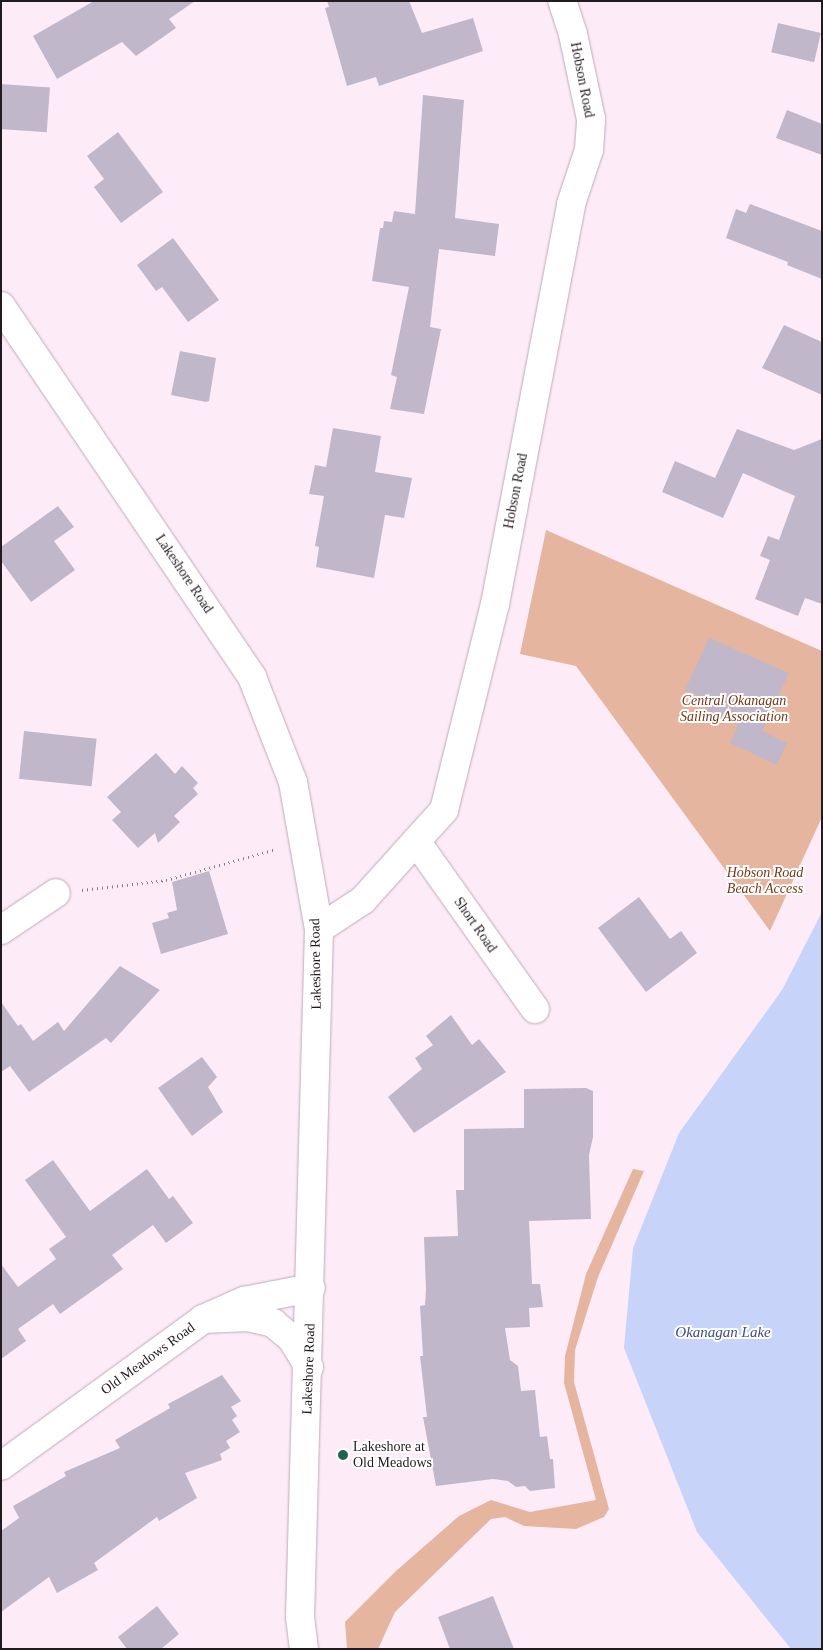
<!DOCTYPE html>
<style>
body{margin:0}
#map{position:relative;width:823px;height:1650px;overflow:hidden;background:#fdecf7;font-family:Georgia,serif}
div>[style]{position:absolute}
.green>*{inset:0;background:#e5b5a0}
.water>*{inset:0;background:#c8d3fa}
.building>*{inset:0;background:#c0b7cb;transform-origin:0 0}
.path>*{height:3px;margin-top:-1.5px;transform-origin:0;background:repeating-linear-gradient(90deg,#8a7e86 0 1px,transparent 0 5px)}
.roads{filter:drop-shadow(0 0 1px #beaab7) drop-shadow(0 0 1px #beaab7)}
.street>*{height:28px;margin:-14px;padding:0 14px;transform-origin:14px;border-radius:14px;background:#fff}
.secondary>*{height:28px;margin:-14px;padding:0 14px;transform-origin:14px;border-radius:14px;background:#fff}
.dots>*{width:14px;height:14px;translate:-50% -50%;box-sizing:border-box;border:2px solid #fff;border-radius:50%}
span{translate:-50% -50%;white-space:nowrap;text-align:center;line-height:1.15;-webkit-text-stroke:4px #fff;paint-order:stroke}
.street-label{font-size:14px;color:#211a1f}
.park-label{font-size:14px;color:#773816;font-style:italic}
.poi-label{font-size:14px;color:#211a1f}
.left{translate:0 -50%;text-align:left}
.water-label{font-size:15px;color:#404c87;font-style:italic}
.frame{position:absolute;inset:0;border:2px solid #211a1f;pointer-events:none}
</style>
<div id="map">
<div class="green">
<i style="clip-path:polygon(546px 530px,822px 651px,822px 817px,770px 931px,576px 666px,520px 654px)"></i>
<i style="clip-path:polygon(633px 1169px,644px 1171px,598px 1277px,575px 1350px,574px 1382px,609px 1509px,604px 1517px,576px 1529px,524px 1526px,505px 1517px,491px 1519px,395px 1612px,378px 1649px,347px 1649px,345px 1622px,396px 1571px,459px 1516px,491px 1500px,530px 1512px,596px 1500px,564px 1383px,565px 1356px,586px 1274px)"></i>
</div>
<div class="water">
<i style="clip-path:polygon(822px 912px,822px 1649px,791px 1649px,697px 1532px,624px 1348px,633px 1248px,679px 1133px,782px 990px)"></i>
</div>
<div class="building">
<i style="clip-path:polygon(94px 1px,195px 1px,169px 19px,176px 28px,136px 56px,122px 42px,57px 79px,33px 36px)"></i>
<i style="clip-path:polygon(327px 1px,409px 1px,422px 33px,473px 18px,483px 51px,379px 86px,376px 77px,347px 86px,325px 8px,329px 7px)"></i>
<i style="left:778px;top:23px;width:44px;height:30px;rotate:13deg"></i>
<i style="left:1px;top:84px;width:49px;height:45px;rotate:4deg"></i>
<i style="clip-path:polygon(423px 95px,464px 100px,455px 218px,499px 224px,495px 256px,439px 249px,430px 327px,441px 329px,424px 414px,390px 409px,397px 377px,391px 375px,409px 287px,372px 281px,380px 228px,383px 228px,384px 221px,392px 222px,394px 211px,415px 214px)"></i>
<i style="clip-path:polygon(787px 110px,822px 124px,822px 155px,776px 138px)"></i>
<i style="clip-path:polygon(118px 132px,163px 192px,121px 223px,94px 187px,104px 179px,87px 156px)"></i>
<i style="clip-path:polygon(750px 204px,822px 231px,822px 279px,787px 265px,788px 262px,726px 238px,736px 209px,746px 213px)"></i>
<i style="clip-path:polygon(173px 238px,219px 300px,188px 322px,162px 287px,156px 291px,137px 265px)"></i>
<i style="clip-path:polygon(784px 325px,822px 342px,822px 395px,762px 368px)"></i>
<i style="clip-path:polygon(180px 351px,216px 358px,209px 401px,206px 402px,171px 395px)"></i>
<i style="clip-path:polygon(333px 428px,381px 436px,375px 472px,412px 478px,404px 518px,385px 515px,374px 578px,316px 567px,319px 547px,315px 546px,324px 496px,309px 494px,315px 465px,326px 467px)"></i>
<i style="clip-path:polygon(737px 429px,794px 450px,822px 439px,822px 604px,805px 598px,798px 616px,755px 599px,770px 560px,760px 556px,768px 536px,779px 540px,795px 496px,743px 473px,723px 518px,662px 492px,675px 461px,715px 478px)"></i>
<i style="clip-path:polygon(58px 506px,74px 527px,54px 541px,75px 570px,31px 602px,1px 561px,1px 547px)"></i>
<i style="clip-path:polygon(709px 638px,789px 673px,762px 731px,787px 743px,777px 765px,730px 743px,738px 725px,706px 710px,710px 701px,685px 690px)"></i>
<i style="left:24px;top:731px;width:73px;height:48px;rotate:6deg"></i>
<i style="clip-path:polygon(156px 753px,175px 774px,182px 766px,198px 783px,193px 788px,198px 794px,174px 816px,180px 822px,158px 843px,155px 833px,138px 848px,112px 820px,121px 812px,107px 797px)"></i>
<i style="clip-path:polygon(209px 871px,228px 934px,161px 954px,152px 923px,169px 918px,167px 913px,177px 910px,172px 882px)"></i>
<i style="clip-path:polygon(639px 897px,670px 939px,681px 931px,697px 953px,646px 992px,598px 928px)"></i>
<i style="clip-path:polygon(120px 966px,160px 990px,111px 1043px,106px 1038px,29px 1092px,10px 1066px,1px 1072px,1px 1002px,18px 1026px,21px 1024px,33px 1041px,58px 1022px,64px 1031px)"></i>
<i style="clip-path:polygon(451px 1015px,472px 1045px,479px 1039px,506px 1072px,414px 1133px,388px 1097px,422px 1069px,415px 1058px,433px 1045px,426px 1036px)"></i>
<i style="clip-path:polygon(202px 1057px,217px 1077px,208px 1087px,223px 1112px,192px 1136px,158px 1088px)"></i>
<i style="clip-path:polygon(586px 1088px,593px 1091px,593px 1137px,589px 1155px,591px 1219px,529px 1221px,532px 1284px,540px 1284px,543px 1307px,529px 1308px,530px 1327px,505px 1328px,510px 1360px,518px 1366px,521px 1391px,535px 1390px,540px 1437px,547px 1436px,550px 1459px,553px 1459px,555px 1488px,530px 1491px,525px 1486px,516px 1487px,508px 1481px,493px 1479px,436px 1486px,423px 1417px,427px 1417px,420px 1356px,423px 1356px,420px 1306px,425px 1305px,426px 1290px,424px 1237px,458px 1236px,456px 1190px,464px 1190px,464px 1129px,524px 1128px,524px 1089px)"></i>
<i style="clip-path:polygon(53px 1160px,90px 1211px,147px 1169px,169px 1199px,173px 1196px,193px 1223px,166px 1243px,153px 1225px,112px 1255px,123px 1269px,60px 1314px,53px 1304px,18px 1329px,26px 1341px,1px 1359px,1px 1264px,18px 1287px,56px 1259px,49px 1249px,66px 1237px,25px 1180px)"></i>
<i style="clip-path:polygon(222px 1375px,241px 1401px,231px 1407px,237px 1416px,232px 1420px,240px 1432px,226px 1441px,230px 1448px,220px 1454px,222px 1460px,185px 1473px,197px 1498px,159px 1521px,157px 1517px,94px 1563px,98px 1570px,57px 1593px,49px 1577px,1px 1612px,1px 1531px,19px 1518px,13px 1506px,66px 1476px,64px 1472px,120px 1448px,115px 1440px,170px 1408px,168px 1404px)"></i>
<i style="clip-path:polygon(493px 1596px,514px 1649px,450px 1649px,438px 1617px)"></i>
<i style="clip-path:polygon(157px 1606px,179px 1634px,161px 1649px,127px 1649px,118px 1637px)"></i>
</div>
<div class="path">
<i style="left:82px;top:890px;width:85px;rotate:-6.8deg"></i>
<i style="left:166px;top:880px;width:114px;rotate:-15.7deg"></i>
</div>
<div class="roads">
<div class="street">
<i style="left:416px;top:841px;width:206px;rotate:54.7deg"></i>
<i style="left:319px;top:929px;width:53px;rotate:-33.4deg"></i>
<i style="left:363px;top:900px;width:121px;rotate:-48deg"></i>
<i style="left:444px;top:810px;width:212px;rotate:-76.1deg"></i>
<i style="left:495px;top:604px;width:407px;rotate:-79.2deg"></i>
<i style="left:571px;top:204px;width:57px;rotate:-71.6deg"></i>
<i style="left:589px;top:150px;width:31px;rotate:-86deg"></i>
<i style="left:591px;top:119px;width:87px;rotate:-102deg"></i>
<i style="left:573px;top:34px;width:35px;rotate:-108deg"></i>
<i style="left:1px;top:930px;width:66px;rotate:-33.9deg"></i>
<i style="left:1px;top:1466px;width:250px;rotate:-36deg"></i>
<i style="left:203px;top:1319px;width:45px;rotate:-23.7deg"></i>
<i style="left:244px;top:1301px;width:68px;rotate:-11deg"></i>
</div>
<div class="secondary">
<i style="left:1px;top:306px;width:448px;rotate:55.9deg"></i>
<i style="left:252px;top:677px;width:113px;rotate:68.7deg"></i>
<i style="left:293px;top:782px;width:149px;rotate:80deg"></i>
<i style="left:319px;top:929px;width:688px;rotate:91.58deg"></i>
<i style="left:300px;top:1617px;width:32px;rotate:83deg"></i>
<i style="left:203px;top:1319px;width:45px;rotate:-2.5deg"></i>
<i style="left:248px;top:1317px;width:26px;rotate:13deg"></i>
<i style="left:273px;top:1323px;width:25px;rotate:40deg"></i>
<i style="left:292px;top:1339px;width:33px;rotate:59deg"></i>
</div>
</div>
<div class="dots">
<i style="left:343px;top:1455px;background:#216352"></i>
</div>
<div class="street-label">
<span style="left:582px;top:80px;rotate:79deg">Hobson Road</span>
<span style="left:516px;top:491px;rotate:-79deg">Hobson Road</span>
<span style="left:184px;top:574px;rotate:56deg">Lakeshore Road</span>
<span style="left:475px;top:925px;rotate:55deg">Short Road</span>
<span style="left:316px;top:964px;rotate:-91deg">Lakeshore Road</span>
<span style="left:148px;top:1359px;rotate:-36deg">Old Meadows Road</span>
<span style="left:309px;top:1369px;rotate:-88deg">Lakeshore Road</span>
</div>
<div class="park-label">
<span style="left:734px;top:709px">Central Okanagan<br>Sailing Association</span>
<span style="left:765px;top:881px">Hobson Road<br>Beach Access</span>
</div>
<div class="poi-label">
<span class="left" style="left:353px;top:1455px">Lakeshore at<br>Old Meadows</span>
</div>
<div class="water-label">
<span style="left:723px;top:1333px">Okanagan Lake</span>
</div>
<div class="frame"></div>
</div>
